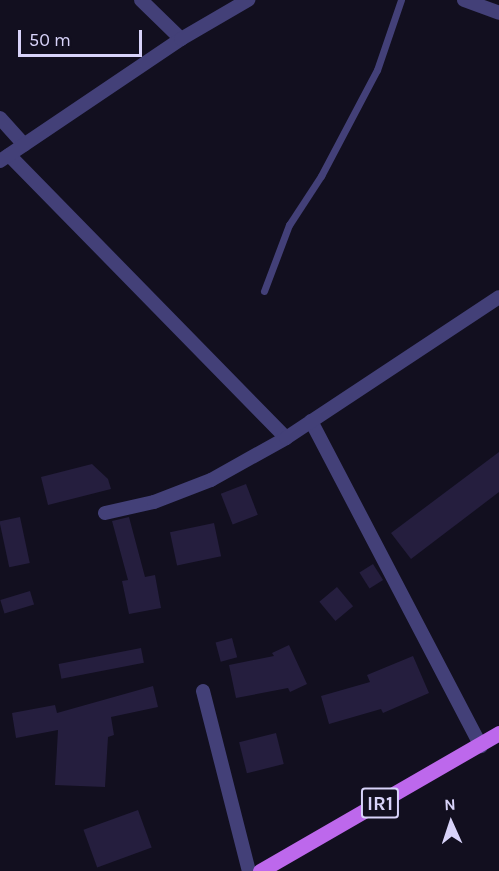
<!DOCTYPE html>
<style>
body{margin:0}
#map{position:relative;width:499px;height:871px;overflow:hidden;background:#120f1f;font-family:Karla,sans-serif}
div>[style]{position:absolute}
.building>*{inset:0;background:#251e3e;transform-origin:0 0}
.service>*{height:7px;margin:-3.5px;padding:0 3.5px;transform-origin:3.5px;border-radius:3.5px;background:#434078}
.minor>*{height:14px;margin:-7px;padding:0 7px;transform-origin:7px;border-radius:7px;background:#434078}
.primary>*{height:15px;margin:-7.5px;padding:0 7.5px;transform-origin:7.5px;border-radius:7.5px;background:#bd68ec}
span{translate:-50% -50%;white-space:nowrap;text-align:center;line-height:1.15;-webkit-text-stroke:4.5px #120f1f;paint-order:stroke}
.shield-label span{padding:2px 4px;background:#120f1f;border:2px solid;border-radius:4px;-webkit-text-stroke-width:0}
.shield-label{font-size:20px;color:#d8d3f9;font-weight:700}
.north{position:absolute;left:421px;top:793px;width:60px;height:60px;-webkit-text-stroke:4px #120f1f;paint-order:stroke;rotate:357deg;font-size:16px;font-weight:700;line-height:24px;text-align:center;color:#d8d3f9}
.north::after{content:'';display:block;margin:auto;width:21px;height:27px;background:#d8d3f9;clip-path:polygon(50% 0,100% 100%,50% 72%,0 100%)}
.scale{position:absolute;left:18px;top:30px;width:124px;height:27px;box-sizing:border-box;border:3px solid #d8d3f9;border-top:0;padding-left:8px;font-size:18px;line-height:21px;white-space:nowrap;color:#d8d3f9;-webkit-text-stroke:4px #120f1f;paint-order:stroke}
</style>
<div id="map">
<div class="building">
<i style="clip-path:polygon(499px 452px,499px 492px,411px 559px,391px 533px)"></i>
<i style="clip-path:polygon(92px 464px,108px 479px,111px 489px,48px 505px,41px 477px)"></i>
<i style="left:246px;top:484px;width:33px;height:27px;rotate:69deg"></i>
<i style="left:20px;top:517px;width:47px;height:21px;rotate:78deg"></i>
<i style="clip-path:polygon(129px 517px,145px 577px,155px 575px,161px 608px,129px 614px,122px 581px,128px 580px,112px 521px)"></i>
<i style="left:214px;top:523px;width:34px;height:45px;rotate:78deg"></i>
<i style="left:373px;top:564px;width:19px;height:16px;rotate:58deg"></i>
<i style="left:337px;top:587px;width:25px;height:23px;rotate:50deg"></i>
<i style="left:30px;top:591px;width:14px;height:31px;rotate:73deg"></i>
<i style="left:232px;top:638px;width:20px;height:17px;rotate:75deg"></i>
<i style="clip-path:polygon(289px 645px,307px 684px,290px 692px,288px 688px,236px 698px,229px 665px,274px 656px,272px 653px)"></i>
<i style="left:141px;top:648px;width:15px;height:84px;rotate:79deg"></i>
<i style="clip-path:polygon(413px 656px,429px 693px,383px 713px,381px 709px,329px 724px,321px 696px,370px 682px,367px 675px)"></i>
<i style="clip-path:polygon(153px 686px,158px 707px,111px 717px,114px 735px,108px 737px,105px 787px,55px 785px,58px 730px,16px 738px,12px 713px,55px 705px,57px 713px)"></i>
<i style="left:276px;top:733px;width:32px;height:38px;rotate:76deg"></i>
<i style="left:138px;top:810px;width:40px;height:58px;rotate:70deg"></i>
</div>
<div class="service">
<i style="left:264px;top:291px;width:71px;rotate:-69.3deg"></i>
<i style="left:289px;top:225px;width:59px;rotate:-56.9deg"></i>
<i style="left:321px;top:176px;width:120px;rotate:-62.2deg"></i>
<i style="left:377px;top:70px;width:74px;rotate:-71.1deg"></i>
</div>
<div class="minor">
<i style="left:141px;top:0;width:56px;rotate:44.3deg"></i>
<i style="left:464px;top:0;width:37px;rotate:20deg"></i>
<i style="left:0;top:118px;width:36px;rotate:48deg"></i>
<i style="left:9px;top:155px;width:396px;rotate:45.6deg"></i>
<i style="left:0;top:161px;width:218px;rotate:-34deg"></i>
<i style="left:181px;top:39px;width:78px;rotate:-30.2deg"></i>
<i style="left:311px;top:421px;width:367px;rotate:62.4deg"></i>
<i style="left:105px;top:513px;width:50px;rotate:-12.7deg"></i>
<i style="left:154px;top:502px;width:61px;rotate:-21.1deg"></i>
<i style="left:211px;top:480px;width:86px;rotate:-29.2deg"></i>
<i style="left:286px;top:438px;width:255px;rotate:-33.5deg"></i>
<i style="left:203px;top:691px;width:186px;rotate:75.7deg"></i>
</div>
<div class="primary">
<i style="left:260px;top:871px;width:276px;rotate:-30deg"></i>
</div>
<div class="shield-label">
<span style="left:380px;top:803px">IR1</span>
</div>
<div class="north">N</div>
<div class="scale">50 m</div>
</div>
